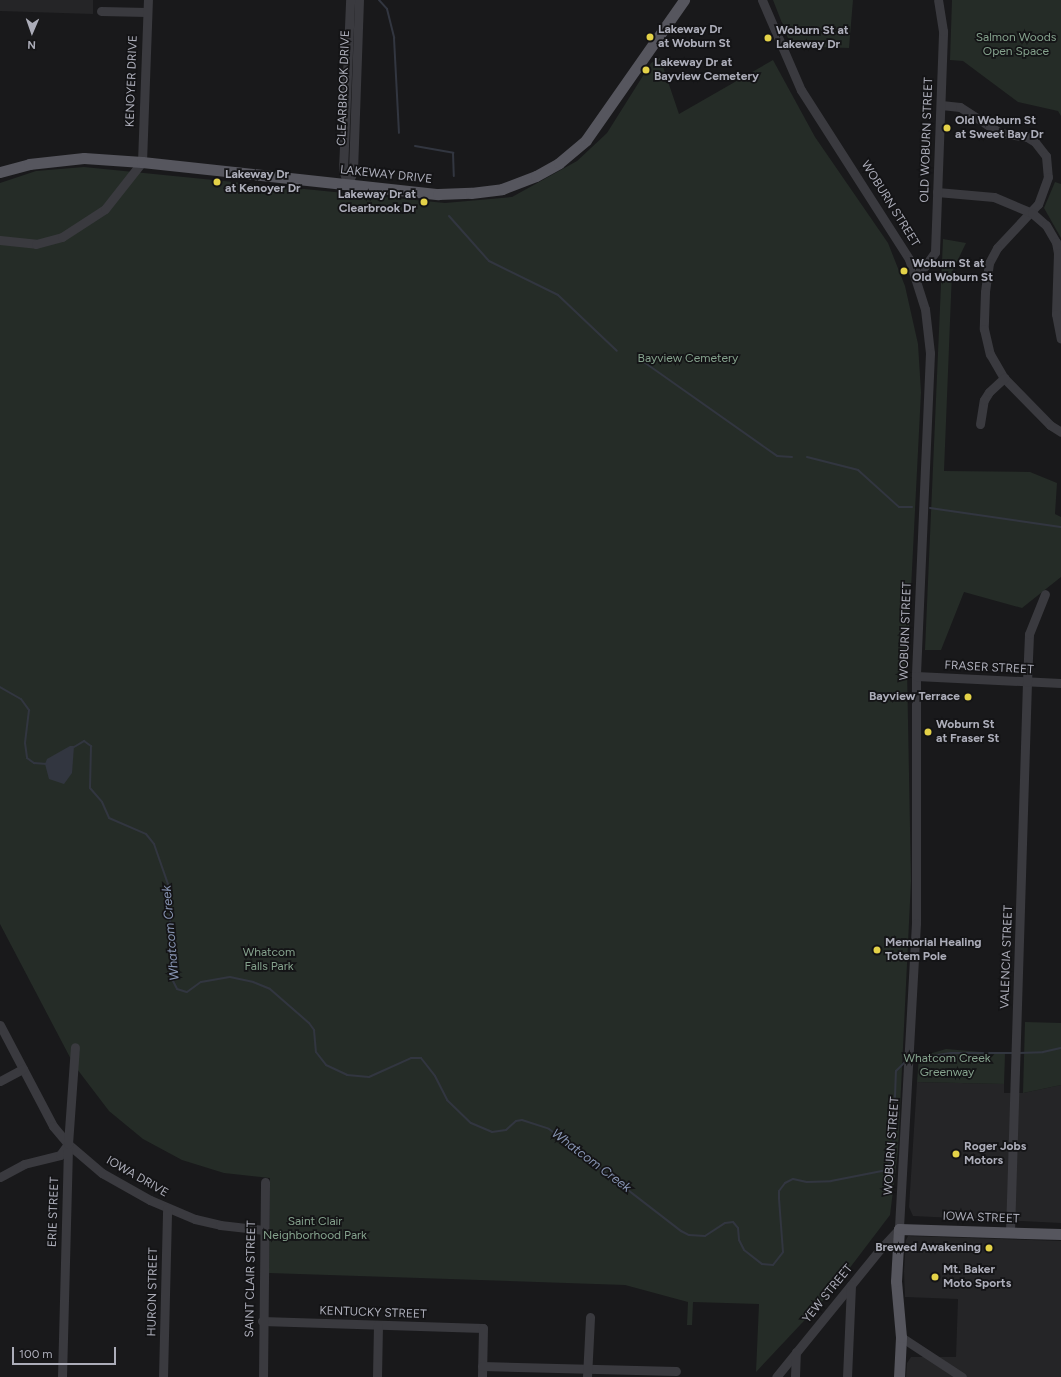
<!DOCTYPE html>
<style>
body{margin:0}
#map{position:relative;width:1061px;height:1377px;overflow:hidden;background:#19191b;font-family:Figtree,sans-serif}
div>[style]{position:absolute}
.built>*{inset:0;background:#252527}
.green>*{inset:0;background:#252c27}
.water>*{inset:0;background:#323640}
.stream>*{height:2px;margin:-1px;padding:0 1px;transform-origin:1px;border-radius:1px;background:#323640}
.minor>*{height:9px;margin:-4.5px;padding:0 4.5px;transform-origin:4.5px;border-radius:4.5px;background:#3a3a3f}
.major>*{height:11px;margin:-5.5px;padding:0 5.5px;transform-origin:5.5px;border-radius:5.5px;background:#56565e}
.dots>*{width:11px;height:11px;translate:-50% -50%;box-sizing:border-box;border:2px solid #141416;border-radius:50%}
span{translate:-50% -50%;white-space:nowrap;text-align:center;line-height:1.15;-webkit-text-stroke:3.5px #141416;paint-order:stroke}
.poi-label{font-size:12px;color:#acadb9;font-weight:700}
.left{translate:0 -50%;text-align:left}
.right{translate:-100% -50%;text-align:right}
.park-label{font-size:12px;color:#85a28d}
.street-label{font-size:12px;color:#acadb9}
.water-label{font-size:13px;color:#8693b1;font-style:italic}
.north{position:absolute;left:12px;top:12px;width:40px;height:40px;-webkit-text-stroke:3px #141416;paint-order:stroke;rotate:182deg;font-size:11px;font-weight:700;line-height:16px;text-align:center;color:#acadb9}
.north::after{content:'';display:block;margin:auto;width:14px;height:18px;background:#acadb9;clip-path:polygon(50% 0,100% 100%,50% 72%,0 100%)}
.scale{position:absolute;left:12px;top:1347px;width:104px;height:18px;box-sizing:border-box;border:2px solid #acadb9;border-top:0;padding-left:5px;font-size:12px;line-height:14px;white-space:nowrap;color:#acadb9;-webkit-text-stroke:3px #141416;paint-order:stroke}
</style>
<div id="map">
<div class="built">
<i style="clip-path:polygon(0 0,93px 0,93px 14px,0 11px)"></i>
<i style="clip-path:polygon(917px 1082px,1004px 1084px,1004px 1093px,1023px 1093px,1061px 1085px,1061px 1223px,913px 1216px,909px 1207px)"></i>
<i style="clip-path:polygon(908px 1236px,1061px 1241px,1061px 1377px,906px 1377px,907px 1363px,911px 1357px,956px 1357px,958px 1299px,905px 1297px,904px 1271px,906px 1240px)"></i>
</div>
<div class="green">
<i style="clip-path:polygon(773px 0,853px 0,849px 48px,791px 46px)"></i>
<i style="clip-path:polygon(952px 0,1061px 0,1061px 116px,1058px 111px,1018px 102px,963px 61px,950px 60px)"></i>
<i style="clip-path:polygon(660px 58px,679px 114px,773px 60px,815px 137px,888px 243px,905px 286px,918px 344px,921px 392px,907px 668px,911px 881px,898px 1151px,890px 1215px,833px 1290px,756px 1372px,759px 1304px,693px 1302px,692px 1325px,687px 1325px,688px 1302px,625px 1285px,269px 1273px,270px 1178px,224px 1173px,182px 1160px,143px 1139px,109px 1111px,74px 1065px,0 924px,0 183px,36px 171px,84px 167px,445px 203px,512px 197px,577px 161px,607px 133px,651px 63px)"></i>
<i style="clip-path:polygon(1055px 182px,1061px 184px,1061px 238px,1044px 208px)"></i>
<i style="clip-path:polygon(943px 239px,966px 243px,952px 272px,944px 471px,1030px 472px,1057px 483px,1055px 514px,1061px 517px,1061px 577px,1022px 608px,964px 592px,941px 650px,925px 650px)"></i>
<i style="clip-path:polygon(1025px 1022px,1061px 1023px,1061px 1085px,1023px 1093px)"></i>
<i style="clip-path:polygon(946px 1049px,1005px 1054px,1004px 1084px,917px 1082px,919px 1057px)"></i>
</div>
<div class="water">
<i style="clip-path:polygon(70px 746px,74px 746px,72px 773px,64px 784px,49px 779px,45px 764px,47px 759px)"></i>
</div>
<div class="stream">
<i style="left:379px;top:0;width:12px;rotate:48deg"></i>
<i style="left:387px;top:9px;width:30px;rotate:76deg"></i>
<i style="left:394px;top:38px;width:95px;rotate:87deg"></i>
<i style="left:415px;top:146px;width:39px;rotate:10deg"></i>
<i style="left:453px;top:153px;width:23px;rotate:88deg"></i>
<i style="left:449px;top:216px;width:60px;rotate:48.4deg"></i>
<i style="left:489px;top:261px;width:77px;rotate:26.2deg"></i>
<i style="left:558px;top:295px;width:81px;rotate:43.5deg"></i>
<i style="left:641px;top:360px;width:166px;rotate:35.2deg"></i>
<i style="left:777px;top:456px;width:15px;rotate:4deg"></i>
<i style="left:807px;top:457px;width:53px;rotate:14.3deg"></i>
<i style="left:858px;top:470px;width:55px;rotate:42.1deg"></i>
<i style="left:899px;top:507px;width:13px"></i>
<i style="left:930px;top:508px;width:132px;rotate:8.3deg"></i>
<i style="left:0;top:687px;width:24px;rotate:30deg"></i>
<i style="left:21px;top:699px;width:14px;rotate:54deg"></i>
<i style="left:29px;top:710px;width:33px;rotate:97deg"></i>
<i style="left:25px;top:743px;width:15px;rotate:82deg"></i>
<i style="left:27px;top:758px;width:9px;rotate:36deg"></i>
<i style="left:34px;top:763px;width:13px;rotate:4deg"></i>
<i style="left:74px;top:747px;width:12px;rotate:-31deg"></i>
<i style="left:84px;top:741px;width:9px;rotate:36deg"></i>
<i style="left:91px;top:746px;width:42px;rotate:91.4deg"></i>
<i style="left:90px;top:788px;width:18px;rotate:49deg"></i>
<i style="left:102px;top:802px;width:17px;rotate:66deg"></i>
<i style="left:109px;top:818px;width:40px;rotate:23.4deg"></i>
<i style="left:146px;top:834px;width:13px;rotate:51deg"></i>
<i style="left:154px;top:844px;width:46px;rotate:70.8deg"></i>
<i style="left:169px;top:887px;width:92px;rotate:88.1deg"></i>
<i style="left:172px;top:979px;width:11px;rotate:63deg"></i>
<i style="left:177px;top:989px;width:10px;rotate:17deg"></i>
<i style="left:187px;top:992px;width:17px;rotate:-36deg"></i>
<i style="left:201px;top:982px;width:29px;rotate:-10deg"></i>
<i style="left:230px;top:977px;width:24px;rotate:12deg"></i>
<i style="left:253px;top:982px;width:18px;rotate:22deg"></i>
<i style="left:270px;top:989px;width:52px;rotate:41.1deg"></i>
<i style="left:309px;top:1023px;width:9px;rotate:54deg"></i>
<i style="left:314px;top:1030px;width:22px;rotate:85deg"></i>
<i style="left:316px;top:1052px;width:16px;rotate:52deg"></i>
<i style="left:326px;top:1065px;width:23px;rotate:25deg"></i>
<i style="left:347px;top:1075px;width:22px;rotate:5deg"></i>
<i style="left:369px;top:1077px;width:46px;rotate:-24.3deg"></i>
<i style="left:411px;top:1058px;width:10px"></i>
<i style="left:421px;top:1058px;width:23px;rotate:52deg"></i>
<i style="left:435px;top:1076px;width:27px;rotate:63deg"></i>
<i style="left:447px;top:1100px;width:33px;rotate:44deg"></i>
<i style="left:471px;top:1123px;width:23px;rotate:23deg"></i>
<i style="left:492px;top:1132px;width:14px;rotate:-8deg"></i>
<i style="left:506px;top:1130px;width:13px;rotate:-42deg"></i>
<i style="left:516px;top:1121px;width:6px;rotate:-9deg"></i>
<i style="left:522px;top:1120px;width:28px;rotate:18deg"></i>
<i style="left:549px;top:1129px;width:167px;rotate:37.7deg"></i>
<i style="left:681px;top:1231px;width:9px;rotate:27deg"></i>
<i style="left:689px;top:1235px;width:16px;rotate:4deg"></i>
<i style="left:705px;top:1236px;width:24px;rotate:-33deg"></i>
<i style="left:725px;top:1223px;width:8px;rotate:-7deg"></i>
<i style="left:733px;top:1222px;width:8px;rotate:50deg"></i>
<i style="left:738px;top:1228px;width:12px;rotate:85deg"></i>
<i style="left:739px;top:1240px;width:11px;rotate:63deg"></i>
<i style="left:744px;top:1250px;width:23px;rotate:38deg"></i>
<i style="left:762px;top:1264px;width:11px;rotate:5deg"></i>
<i style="left:773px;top:1265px;width:16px;rotate:-52deg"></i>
<i style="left:783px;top:1252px;width:53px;rotate:-94.3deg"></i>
<i style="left:779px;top:1199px;width:8px;rotate:-90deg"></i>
<i style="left:779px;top:1191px;width:10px;rotate:-53deg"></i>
<i style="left:785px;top:1183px;width:9px;rotate:-27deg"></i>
<i style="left:793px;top:1179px;width:14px;rotate:12deg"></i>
<i style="left:807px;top:1182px;width:24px;rotate:-2deg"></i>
<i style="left:831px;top:1181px;width:57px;rotate:-11.1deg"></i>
<i style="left:887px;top:1170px;width:20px;rotate:-72deg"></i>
<i style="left:893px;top:1151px;width:80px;rotate:-87.9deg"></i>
<i style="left:896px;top:1071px;width:14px;rotate:-45deg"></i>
<i style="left:1019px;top:1053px;width:24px;rotate:-2deg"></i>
<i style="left:1043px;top:1052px;width:18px;rotate:-13deg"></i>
<i style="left:912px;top:1059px;width:39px;rotate:-9deg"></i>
<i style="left:951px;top:1053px;width:62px"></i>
</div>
<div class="minor">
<i style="left:762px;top:0;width:98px;rotate:66.6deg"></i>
<i style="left:801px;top:90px;width:201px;rotate:57.4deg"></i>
<i style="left:909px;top:259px;width:52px;rotate:72.3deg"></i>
<i style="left:925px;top:309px;width:44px;rotate:83.5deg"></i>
<i style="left:930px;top:353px;width:323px;rotate:92.5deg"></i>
<i style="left:916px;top:676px;width:247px;rotate:90deg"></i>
<i style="left:916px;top:923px;width:306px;rotate:93.2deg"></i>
<i style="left:899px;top:1229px;width:26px;rotate:133deg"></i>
<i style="left:881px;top:1248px;width:166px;rotate:129.1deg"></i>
<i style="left:101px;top:11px;width:46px;rotate:1.2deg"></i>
<i style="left:941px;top:105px;width:19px;rotate:6deg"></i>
<i style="left:960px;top:107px;width:48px;rotate:33deg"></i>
<i style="left:1000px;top:133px;width:27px;rotate:8deg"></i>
<i style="left:1027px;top:137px;width:9px;rotate:32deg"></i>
<i style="left:1035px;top:142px;width:18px;rotate:52deg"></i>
<i style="left:1046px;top:156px;width:21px;rotate:85deg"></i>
<i style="left:1048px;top:177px;width:29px;rotate:110deg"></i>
<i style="left:1038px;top:204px;width:60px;rotate:133deg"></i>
<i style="left:997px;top:248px;width:17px;rotate:118deg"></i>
<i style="left:989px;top:263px;width:29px;rotate:98deg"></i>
<i style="left:985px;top:292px;width:37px;rotate:92deg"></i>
<i style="left:984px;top:329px;width:26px;rotate:77deg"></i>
<i style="left:990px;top:354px;width:28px;rotate:60deg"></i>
<i style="left:1004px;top:378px;width:66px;rotate:45.6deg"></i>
<i style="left:1050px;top:425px;width:13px;rotate:32deg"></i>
<i style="left:348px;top:184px;width:14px;rotate:-69deg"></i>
<i style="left:353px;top:171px;width:171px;rotate:-88deg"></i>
<i style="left:348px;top:184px;width:15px;rotate:-110deg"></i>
<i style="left:343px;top:170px;width:170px;rotate:-87.6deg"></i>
<i style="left:937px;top:192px;width:57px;rotate:5deg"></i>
<i style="left:994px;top:197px;width:41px;rotate:22.8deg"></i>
<i style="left:1032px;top:213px;width:18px;rotate:41deg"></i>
<i style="left:1046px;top:225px;width:20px;rotate:60deg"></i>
<i style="left:1056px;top:242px;width:11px;rotate:80deg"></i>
<i style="left:1058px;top:253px;width:61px;rotate:91.9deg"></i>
<i style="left:1056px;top:314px;width:25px;rotate:79deg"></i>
<i style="left:0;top:240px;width:36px;rotate:6deg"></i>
<i style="left:36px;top:244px;width:27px;rotate:-15deg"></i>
<i style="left:62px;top:237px;width:51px;rotate:-33.1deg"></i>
<i style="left:105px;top:209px;width:60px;rotate:-51.8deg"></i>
<i style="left:142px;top:162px;width:162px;rotate:-87.9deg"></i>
<i style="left:914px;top:271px;width:12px;rotate:-24deg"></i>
<i style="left:925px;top:266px;width:17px;rotate:-54deg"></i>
<i style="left:935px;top:252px;width:221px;rotate:-87.9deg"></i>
<i style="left:943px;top:31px;width:31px;rotate:-99deg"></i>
<i style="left:980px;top:424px;width:24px;rotate:-81deg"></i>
<i style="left:984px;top:400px;width:9px;rotate:-58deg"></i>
<i style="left:989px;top:392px;width:21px;rotate:-43deg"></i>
<i style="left:916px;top:676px;width:145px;rotate:2.8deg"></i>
<i style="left:0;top:1025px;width:114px;rotate:62.3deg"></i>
<i style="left:53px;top:1126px;width:23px;rotate:50deg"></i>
<i style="left:68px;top:1144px;width:45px;rotate:40.5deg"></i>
<i style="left:102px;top:1173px;width:55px;rotate:29.4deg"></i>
<i style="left:150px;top:1200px;width:49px;rotate:22.9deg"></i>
<i style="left:195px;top:1219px;width:26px;rotate:13deg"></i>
<i style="left:220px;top:1225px;width:44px;rotate:6.5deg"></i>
<i style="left:0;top:1081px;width:26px;rotate:-28deg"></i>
<i style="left:0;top:1177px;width:27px;rotate:-28deg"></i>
<i style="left:24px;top:1164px;width:37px;rotate:-14deg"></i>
<i style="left:60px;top:1155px;width:14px;rotate:-54deg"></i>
<i style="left:1010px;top:1232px;width:550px;rotate:-88.23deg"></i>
<i style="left:1027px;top:682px;width:48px;rotate:-87.6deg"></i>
<i style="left:1029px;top:634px;width:43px;rotate:-68.2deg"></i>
<i style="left:262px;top:1321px;width:221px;rotate:1.8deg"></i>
<i style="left:483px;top:1328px;width:49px;rotate:91.2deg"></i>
<i style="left:901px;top:1337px;width:73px;rotate:33.3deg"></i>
<i style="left:482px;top:1366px;width:194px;rotate:1.5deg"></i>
<i style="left:62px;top:1377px;width:233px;rotate:-88.5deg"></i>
<i style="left:68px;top:1144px;width:97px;rotate:-85.9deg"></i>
<i style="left:163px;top:1377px;width:169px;rotate:-88.6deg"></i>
<i style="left:263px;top:1377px;width:195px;rotate:-89.4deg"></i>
<i style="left:377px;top:1377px;width:52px;rotate:-88.9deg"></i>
<i style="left:587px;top:1377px;width:60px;rotate:-87.1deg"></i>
<i style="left:795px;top:1377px;width:25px;rotate:-88deg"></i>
<i style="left:847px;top:1377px;width:92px;rotate:-87.5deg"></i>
</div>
<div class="major">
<i style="left:0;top:172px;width:30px;rotate:-15deg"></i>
<i style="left:29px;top:164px;width:55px;rotate:-6.2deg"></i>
<i style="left:84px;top:158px;width:58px;rotate:3.9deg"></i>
<i style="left:142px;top:162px;width:298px;rotate:6.2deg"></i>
<i style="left:438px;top:194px;width:33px;rotate:-2deg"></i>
<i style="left:471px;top:193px;width:31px;rotate:-7deg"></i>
<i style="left:502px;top:189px;width:36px;rotate:-21deg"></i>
<i style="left:536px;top:176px;width:26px;rotate:-29deg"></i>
<i style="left:559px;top:163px;width:35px;rotate:-40deg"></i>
<i style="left:586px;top:140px;width:171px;rotate:-55deg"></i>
<i style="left:899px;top:1377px;width:40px;rotate:-87.1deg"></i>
<i style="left:901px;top:1337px;width:56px;rotate:-95.1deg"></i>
<i style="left:896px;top:1281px;width:52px;rotate:-86.7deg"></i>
<i style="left:899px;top:1229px;width:162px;rotate:1.8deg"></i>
</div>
<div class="dots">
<i style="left:650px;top:37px;background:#e4d248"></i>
<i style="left:768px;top:38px;background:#e4d248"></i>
<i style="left:646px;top:70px;background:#e4d248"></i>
<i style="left:947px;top:128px;background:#e4d248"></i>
<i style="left:217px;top:182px;background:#e4d248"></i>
<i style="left:424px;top:202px;background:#e4d248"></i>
<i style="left:904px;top:271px;background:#e4d248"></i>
<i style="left:968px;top:697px;background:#e4d248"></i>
<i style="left:928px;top:732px;background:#e4d248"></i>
<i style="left:877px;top:950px;background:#e4d248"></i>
<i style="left:956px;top:1154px;background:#e4d248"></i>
<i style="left:989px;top:1248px;background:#e4d248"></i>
<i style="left:935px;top:1277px;background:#e4d248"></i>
</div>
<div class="poi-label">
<span class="left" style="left:658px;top:37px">Lakeway Dr<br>at Woburn St</span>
<span class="left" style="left:776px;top:38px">Woburn St at<br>Lakeway Dr</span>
<span class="left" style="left:654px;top:70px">Lakeway Dr at<br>Bayview Cemetery</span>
<span class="left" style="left:955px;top:128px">Old Woburn St<br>at Sweet Bay Dr</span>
<span class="left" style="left:225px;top:182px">Lakeway Dr<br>at Kenoyer Dr</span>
<span class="right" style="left:416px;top:202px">Lakeway Dr at<br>Clearbrook Dr</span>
<span class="left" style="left:912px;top:271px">Woburn St at<br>Old Woburn St</span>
<span class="right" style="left:960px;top:697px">Bayview Terrace</span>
<span class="left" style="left:936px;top:732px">Woburn St<br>at Fraser St</span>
<span class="left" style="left:885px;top:950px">Memorial Healing<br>Totem Pole</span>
<span class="left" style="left:964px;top:1154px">Roger Jobs<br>Motors</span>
<span class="right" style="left:981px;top:1248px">Brewed Awakening</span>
<span class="left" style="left:943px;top:1277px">Mt. Baker<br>Moto Sports</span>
</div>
<div class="park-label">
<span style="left:1016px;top:45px">Salmon Woods<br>Open Space</span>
<span style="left:688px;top:359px">Bayview Cemetery</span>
<span style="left:269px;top:960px">Whatcom<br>Falls Park</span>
<span style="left:947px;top:1066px">Whatcom Creek<br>Greenway</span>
<span style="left:315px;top:1229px">Saint Clair<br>Neighborhood Park</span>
</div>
<div class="street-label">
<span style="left:132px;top:81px;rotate:-88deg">KENOYER DRIVE</span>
<span style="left:344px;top:88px;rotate:-88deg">CLEARBROOK DRIVE</span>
<span style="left:927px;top:140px;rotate:-88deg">OLD WOBURN STREET</span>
<span style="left:386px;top:175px;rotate:6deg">LAKEWAY DRIVE</span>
<span style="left:890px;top:204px;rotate:58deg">WOBURN STREET</span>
<span style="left:906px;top:631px;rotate:-88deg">WOBURN STREET</span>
<span style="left:989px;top:668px;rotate:3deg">FRASER STREET</span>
<span style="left:1007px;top:957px;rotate:-88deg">VALENCIA STREET</span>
<span style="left:892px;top:1146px;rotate:-86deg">WOBURN STREET</span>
<span style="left:137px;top:1177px;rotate:30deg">IOWA DRIVE</span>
<span style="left:54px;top:1212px;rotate:-88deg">ERIE STREET</span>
<span style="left:981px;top:1218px;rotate:2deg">IOWA STREET</span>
<span style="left:251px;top:1279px;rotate:-89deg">SAINT CLAIR STREET</span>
<span style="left:153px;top:1292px;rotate:-89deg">HURON STREET</span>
<span style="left:828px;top:1294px;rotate:-51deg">YEW STREET</span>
<span style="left:373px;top:1313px;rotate:2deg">KENTUCKY STREET</span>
</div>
<div class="water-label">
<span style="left:171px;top:933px;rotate:-95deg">Whatcom Creek</span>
<span style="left:591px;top:1161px;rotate:37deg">Whatcom Creek</span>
</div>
<div class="north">N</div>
<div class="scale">100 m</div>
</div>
